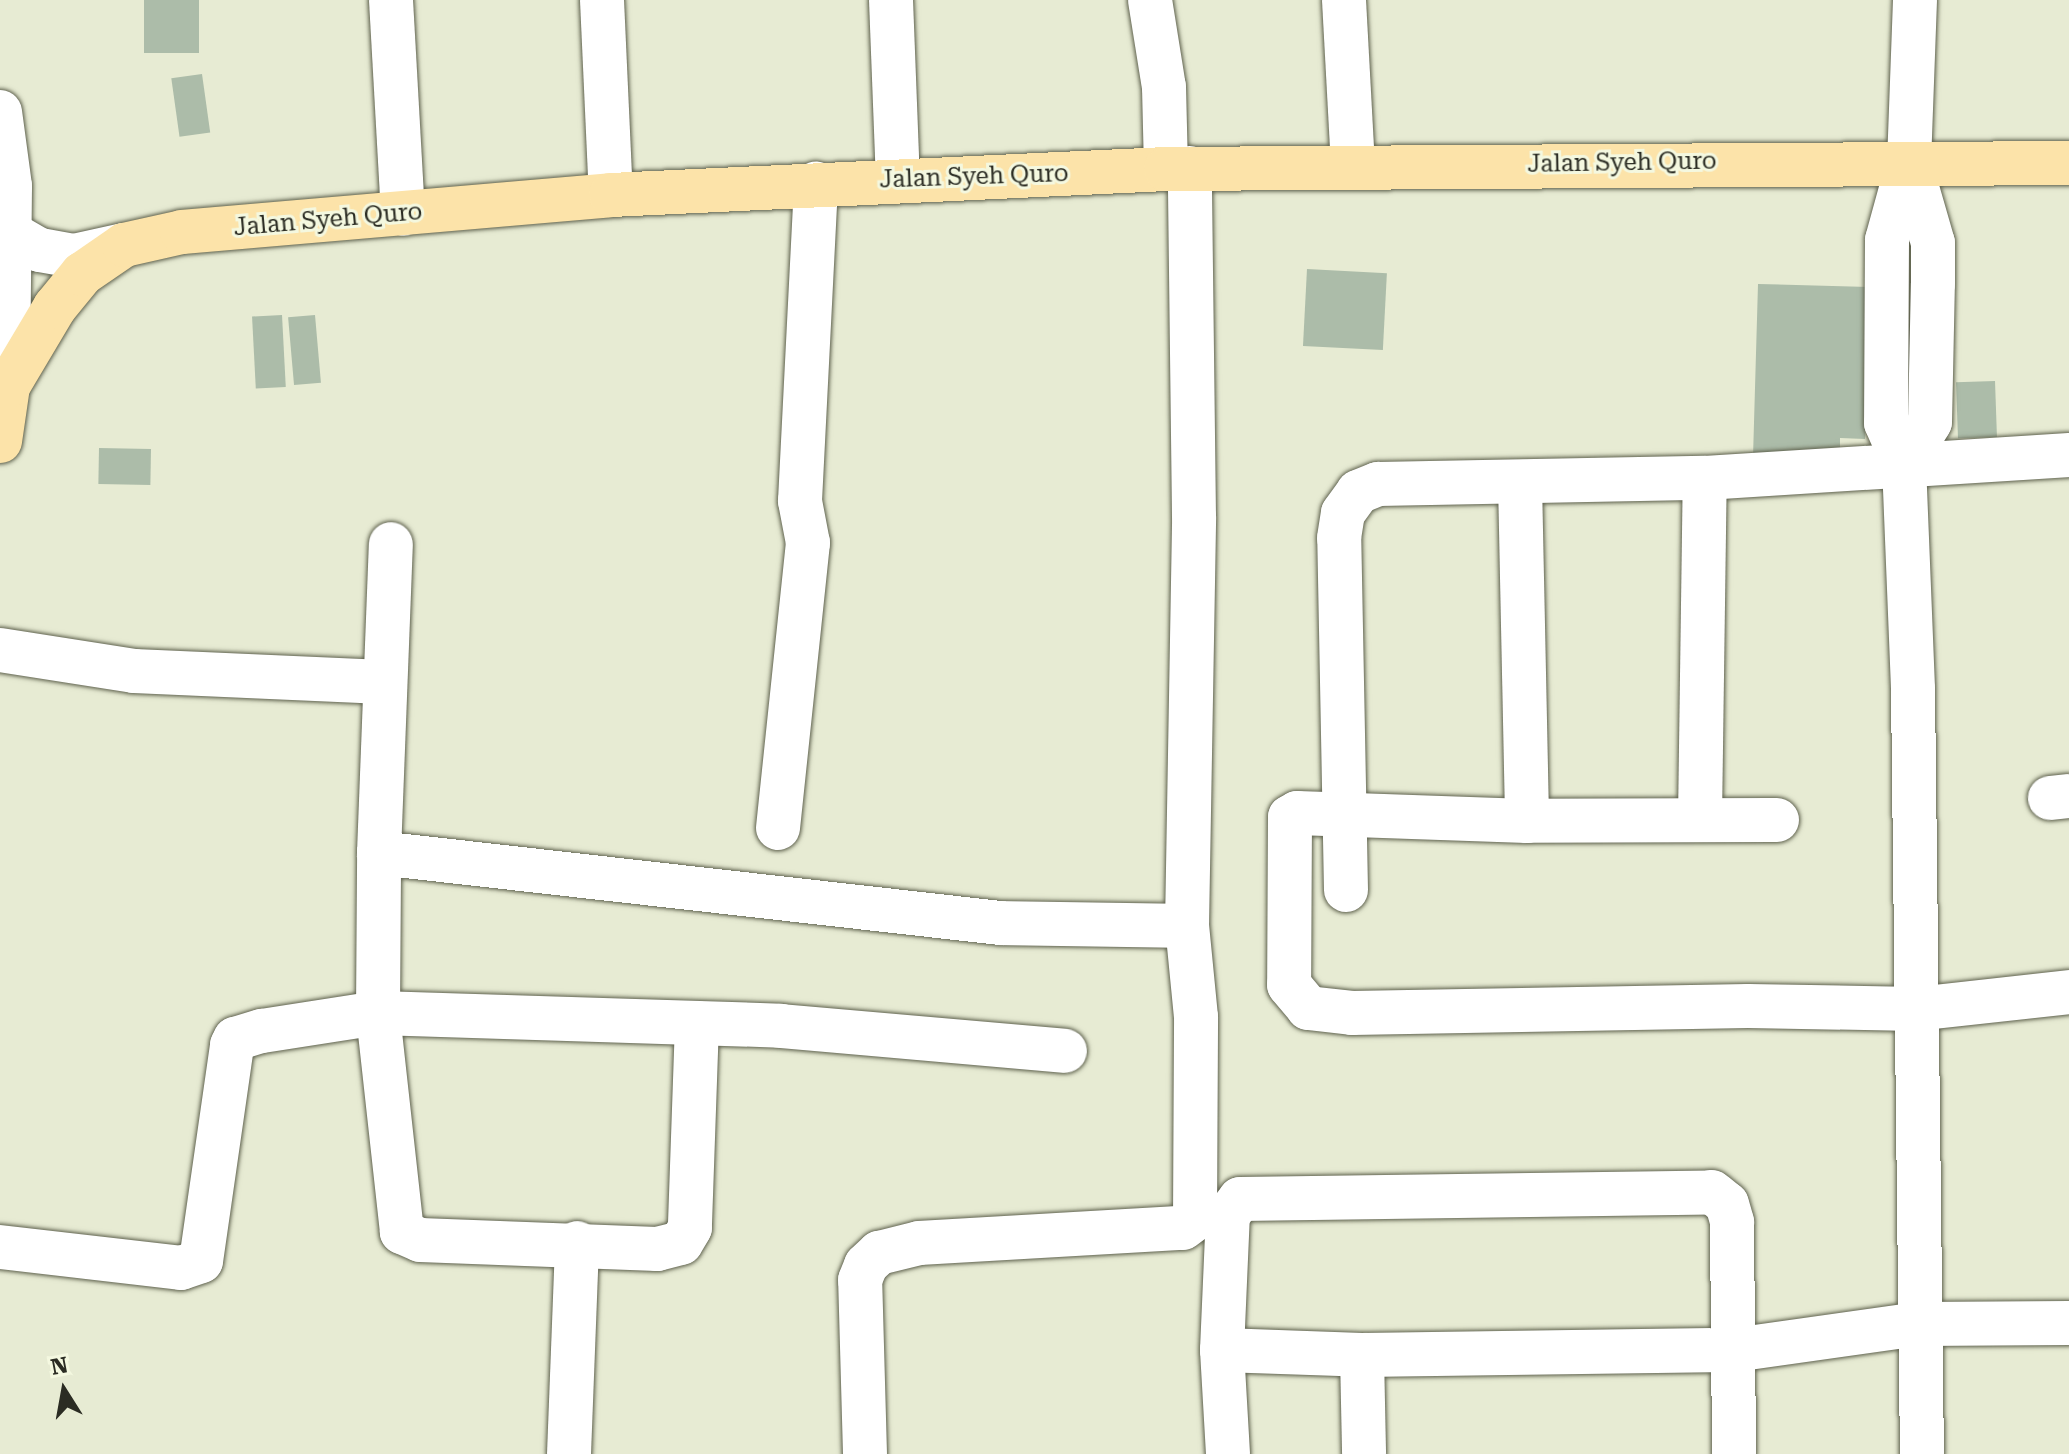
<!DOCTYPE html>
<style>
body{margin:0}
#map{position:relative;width:2069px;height:1454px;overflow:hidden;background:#e7ebd3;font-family:"Roboto Serif",serif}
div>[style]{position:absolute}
.building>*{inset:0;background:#acbca9;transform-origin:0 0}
.roads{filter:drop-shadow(0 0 2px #5f624e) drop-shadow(0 0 2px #5f624e)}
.minor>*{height:44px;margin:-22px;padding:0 22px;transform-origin:22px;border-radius:22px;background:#fff}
.tertiary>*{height:44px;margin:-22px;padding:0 22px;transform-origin:22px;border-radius:22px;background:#fff}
.primary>*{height:44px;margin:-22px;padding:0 22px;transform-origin:22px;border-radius:22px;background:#fce3a9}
span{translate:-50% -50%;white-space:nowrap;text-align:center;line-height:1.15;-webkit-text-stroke:6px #f4f8e0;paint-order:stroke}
.street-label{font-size:24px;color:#2b2c23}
.north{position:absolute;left:24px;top:1350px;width:80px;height:80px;-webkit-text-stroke:6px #f4f8e0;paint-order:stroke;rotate:349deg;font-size:22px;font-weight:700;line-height:32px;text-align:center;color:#2b2c23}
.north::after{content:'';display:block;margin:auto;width:28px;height:36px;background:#2b2c23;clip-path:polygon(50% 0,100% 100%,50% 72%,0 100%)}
</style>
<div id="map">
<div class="building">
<i style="left:144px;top:0;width:55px;height:53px"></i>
<i style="left:202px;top:74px;width:59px;height:31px;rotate:82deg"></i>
<i style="left:1307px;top:269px;width:80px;height:77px;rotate:3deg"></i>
<i style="clip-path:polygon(1758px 284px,1869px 287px,1865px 439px,1840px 438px,1840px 459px,1753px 457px)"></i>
<i style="left:282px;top:315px;width:72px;height:30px;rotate:87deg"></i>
<i style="left:315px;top:315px;width:68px;height:27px;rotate:85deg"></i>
<i style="left:1995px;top:381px;width:56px;height:39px;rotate:88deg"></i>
<i style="left:99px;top:448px;width:52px;height:36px;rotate:1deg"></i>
</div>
<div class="roads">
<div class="minor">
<i style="left:391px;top:0;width:214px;rotate:86.8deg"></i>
<i style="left:602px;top:0;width:195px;rotate:87.4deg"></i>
<i style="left:891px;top:0;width:181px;rotate:87.8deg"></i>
<i style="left:1150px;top:0;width:88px;rotate:80.9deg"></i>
<i style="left:1164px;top:87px;width:82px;rotate:88.6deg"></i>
<i style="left:1344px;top:0;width:167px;rotate:86.9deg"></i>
<i style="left:1915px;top:0;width:160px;rotate:92.1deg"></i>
<i style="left:1909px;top:160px;width:83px;rotate:105.4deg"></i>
<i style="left:1887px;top:240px;width:183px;rotate:90.3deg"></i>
<i style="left:1886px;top:423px;width:45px;rotate:66.3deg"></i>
<i style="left:1904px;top:464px;width:225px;rotate:87.7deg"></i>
<i style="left:1913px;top:689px;width:765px;rotate:89.33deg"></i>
<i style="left:1904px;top:464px;width:49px;rotate:-58.2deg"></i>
<i style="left:1930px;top:422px;width:138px;rotate:-88.8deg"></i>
<i style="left:1933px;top:284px;width:41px;rotate:-90deg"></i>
<i style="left:1933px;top:243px;width:86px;rotate:-106.1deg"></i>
<i style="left:1520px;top:482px;width:339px;rotate:88.8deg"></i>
<i style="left:0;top:650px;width:136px;rotate:8.9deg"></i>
<i style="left:134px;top:671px;width:250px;rotate:2.5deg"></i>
<i style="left:2050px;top:798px;width:19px;rotate:-6deg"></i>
<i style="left:1700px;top:819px;width:341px;rotate:-89.2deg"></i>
<i style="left:1777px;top:820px;width:250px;rotate:179.8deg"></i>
<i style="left:1527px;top:821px;width:230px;rotate:-178deg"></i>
<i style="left:1297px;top:813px;width:8px;rotate:150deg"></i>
<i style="left:1290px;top:817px;width:168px;rotate:90.3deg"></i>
<i style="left:1289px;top:985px;width:30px;rotate:50deg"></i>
<i style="left:1308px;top:1008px;width:44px;rotate:6.5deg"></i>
<i style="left:1352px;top:1013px;width:396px;rotate:-1deg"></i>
<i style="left:1748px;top:1006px;width:168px;rotate:1deg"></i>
<i style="left:1916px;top:1009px;width:154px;rotate:-6.3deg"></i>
<i style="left:778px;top:828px;width:287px;rotate:-84deg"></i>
<i style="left:808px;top:543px;width:43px;rotate:-100.8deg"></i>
<i style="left:800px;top:501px;width:318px;rotate:-87.1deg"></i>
<i style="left:379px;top:853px;width:309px;rotate:-87.8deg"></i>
<i style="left:1346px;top:890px;width:352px;rotate:-91.1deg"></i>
<i style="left:1339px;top:538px;width:25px;rotate:-81deg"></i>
<i style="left:1343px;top:513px;width:26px;rotate:-54deg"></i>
<i style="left:1358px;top:492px;width:22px;rotate:-22deg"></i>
<i style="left:1378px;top:484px;width:327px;rotate:-1.1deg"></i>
<i style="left:1705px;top:478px;width:365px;rotate:-3.6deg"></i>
<i style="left:697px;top:1023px;width:205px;rotate:92deg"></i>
<i style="left:690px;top:1228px;width:17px;rotate:121deg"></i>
<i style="left:681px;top:1243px;width:25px;rotate:166deg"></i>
<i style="left:657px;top:1249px;width:237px;rotate:-177.8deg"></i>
<i style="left:420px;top:1240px;width:20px;rotate:-156deg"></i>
<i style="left:402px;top:1232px;width:220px;rotate:-96.3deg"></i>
<i style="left:378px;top:1013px;width:160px;rotate:-89.6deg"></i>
<i style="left:379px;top:853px;width:625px;rotate:6.43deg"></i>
<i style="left:1000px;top:923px;width:187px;rotate:0.9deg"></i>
<i style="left:0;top:1247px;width:182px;rotate:6.6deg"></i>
<i style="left:181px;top:1268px;width:21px;rotate:-19deg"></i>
<i style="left:201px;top:1261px;width:218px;rotate:-81.8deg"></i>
<i style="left:232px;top:1045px;width:7px;rotate:-63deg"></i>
<i style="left:235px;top:1039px;width:28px;rotate:-17deg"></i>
<i style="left:262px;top:1031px;width:117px;rotate:-8.8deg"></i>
<i style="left:378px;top:1013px;width:403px;rotate:1.8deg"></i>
<i style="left:781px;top:1026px;width:285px;rotate:5deg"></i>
<i style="left:1222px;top:1350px;width:140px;rotate:2deg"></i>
<i style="left:1362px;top:1355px;width:372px;rotate:-0.8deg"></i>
<i style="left:1734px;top:1350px;width:188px;rotate:-8deg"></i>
<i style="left:1920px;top:1324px;width:149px;rotate:-0.4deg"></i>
<i style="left:1362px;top:1355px;width:99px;rotate:88.8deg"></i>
<i style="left:569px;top:1454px;width:211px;rotate:-87.8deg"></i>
<i style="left:865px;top:1454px;width:174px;rotate:-91.6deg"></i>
<i style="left:860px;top:1280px;width:16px;rotate:-68deg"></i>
<i style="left:866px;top:1265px;width:18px;rotate:-43deg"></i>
<i style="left:879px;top:1253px;width:41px;rotate:-14deg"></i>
<i style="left:919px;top:1243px;width:264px;rotate:-3.3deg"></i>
<i style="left:1183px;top:1228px;width:15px;rotate:-37deg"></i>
<i style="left:1195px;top:1219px;width:202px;rotate:-89.7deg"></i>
<i style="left:1196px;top:1017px;width:91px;rotate:-95.6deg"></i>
<i style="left:1187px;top:926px;width:409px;rotate:-89deg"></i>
<i style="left:1194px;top:517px;width:349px;rotate:-90.7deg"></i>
<i style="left:1228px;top:1454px;width:104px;rotate:-93.3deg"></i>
<i style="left:1222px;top:1350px;width:135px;rotate:-87.5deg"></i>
<i style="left:1228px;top:1215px;width:20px;rotate:-53deg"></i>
<i style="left:1240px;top:1199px;width:472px;rotate:-0.8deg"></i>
<i style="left:1712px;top:1192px;width:19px;rotate:39deg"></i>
<i style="left:1727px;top:1204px;width:19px;rotate:74deg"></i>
<i style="left:1732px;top:1222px;width:232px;rotate:89.5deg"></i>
</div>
<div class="tertiary">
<i style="left:0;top:112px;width:75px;rotate:82.3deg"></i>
<i style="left:10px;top:186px;width:200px;rotate:90.6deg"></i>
<i style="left:10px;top:233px;width:34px;rotate:30deg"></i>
<i style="left:40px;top:250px;width:35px;rotate:10deg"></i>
<i style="left:74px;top:256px;width:51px;rotate:-12.4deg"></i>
</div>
<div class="primary">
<i style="left:0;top:441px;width:56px;rotate:-81.7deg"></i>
<i style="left:8px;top:386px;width:92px;rotate:-59.3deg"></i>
<i style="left:55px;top:307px;width:43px;rotate:-50.7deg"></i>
<i style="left:82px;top:274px;width:51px;rotate:-34.6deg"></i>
<i style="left:124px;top:245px;width:59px;rotate:-12.6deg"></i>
<i style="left:182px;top:232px;width:431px;rotate:-4.9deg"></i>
<i style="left:611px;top:195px;width:556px;rotate:-2.68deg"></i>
<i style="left:1166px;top:169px;width:903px;rotate:-0.38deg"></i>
</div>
</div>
<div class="street-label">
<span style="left:1622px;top:163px;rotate:-1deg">Jalan Syeh Quro</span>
<span style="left:974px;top:177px;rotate:-2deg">Jalan Syeh Quro</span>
<span style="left:328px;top:220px;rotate:-5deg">Jalan Syeh Quro</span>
</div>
<div class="north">N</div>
</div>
